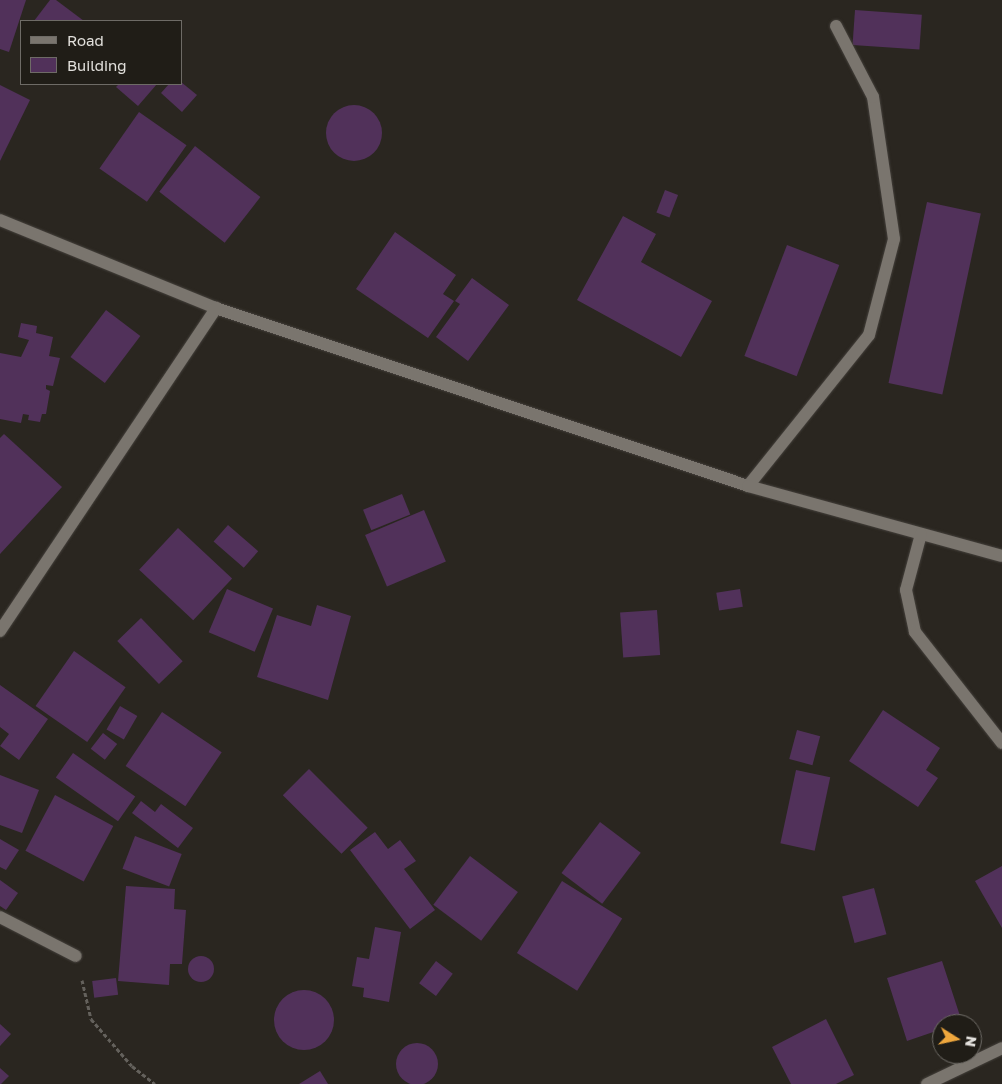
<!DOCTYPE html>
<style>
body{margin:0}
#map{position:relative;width:1002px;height:1084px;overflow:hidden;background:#2a2620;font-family:"Golos Text",sans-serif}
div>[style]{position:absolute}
.building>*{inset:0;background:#51315a;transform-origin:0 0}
.round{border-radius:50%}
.path>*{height:3px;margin-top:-1.5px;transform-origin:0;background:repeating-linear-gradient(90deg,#64615c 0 4px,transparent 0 6.5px)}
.roads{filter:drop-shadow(0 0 1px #45413c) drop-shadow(0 0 1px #45413c)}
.service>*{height:12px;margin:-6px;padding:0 6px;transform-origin:6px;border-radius:6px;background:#7a756e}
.minor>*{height:12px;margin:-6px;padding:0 6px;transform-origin:6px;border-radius:6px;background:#7a756e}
span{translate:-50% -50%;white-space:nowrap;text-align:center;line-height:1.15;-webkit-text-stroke:4px #201d17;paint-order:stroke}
.legend{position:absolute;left:20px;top:20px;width:162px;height:65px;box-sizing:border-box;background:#201d17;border:1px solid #6e6b66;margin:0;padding:6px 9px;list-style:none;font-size:15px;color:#e2e0dc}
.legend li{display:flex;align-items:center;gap:10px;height:25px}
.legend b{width:25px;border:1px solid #6e6b66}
.north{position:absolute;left:932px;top:1014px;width:50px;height:50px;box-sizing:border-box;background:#201d17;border:1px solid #6e6b66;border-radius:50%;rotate:100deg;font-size:14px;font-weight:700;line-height:20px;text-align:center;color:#e2e0dc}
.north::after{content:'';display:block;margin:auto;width:18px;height:22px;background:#efa73d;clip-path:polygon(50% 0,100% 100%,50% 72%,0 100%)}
</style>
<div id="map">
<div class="building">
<i style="clip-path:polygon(0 0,26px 0,9px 52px,0 49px)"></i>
<i style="clip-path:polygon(50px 0,56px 0,84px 21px,34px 21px)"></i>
<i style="left:855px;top:10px;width:67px;height:35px;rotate:4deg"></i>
<i style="clip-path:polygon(181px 82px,197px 95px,182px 112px,161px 93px,169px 84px)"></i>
<i style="clip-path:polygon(119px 84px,157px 84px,138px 106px,116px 87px)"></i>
<i style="clip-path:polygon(0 85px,30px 100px,0 161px)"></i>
<i class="round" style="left:326px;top:105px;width:56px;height:56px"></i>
<i style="left:139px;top:112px;width:58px;height:69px;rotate:35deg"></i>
<i style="left:195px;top:146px;width:83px;height:58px;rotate:38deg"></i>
<i style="left:665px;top:190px;width:14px;height:24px;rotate:21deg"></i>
<i style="left:927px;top:202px;width:55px;height:185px;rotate:12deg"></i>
<i style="clip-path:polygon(623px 216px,656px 234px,641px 262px,712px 301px,681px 357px,577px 300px)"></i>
<i style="clip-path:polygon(395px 232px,456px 275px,443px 294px,454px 301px,428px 338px,356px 289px)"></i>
<i style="left:787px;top:245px;width:56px;height:119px;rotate:21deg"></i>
<i style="clip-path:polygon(472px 278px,509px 305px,468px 361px,436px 337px,460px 304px,455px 301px)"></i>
<i style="left:106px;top:310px;width:43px;height:59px;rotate:37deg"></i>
<i style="clip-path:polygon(21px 323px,37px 326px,36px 333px,53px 337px,49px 356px,60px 358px,53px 386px,46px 385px,46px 389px,50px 391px,46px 414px,42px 414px,40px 422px,28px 420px,29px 415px,23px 414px,21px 423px,0 419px,0 353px,21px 357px,29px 340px,18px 337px)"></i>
<i style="clip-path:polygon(4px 434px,62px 487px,0 554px,0 438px)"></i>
<i style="left:402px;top:494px;width:22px;height:42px;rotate:68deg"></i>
<i style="left:424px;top:510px;width:56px;height:64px;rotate:67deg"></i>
<i style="left:228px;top:525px;width:40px;height:22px;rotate:41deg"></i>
<i style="left:178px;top:528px;width:74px;height:57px;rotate:43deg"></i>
<i style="left:227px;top:589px;width:50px;height:47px;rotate:23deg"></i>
<i style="left:740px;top:589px;width:18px;height:24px;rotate:81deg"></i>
<i style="clip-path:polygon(317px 605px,351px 616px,328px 700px,257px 677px,277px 615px,311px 626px)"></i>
<i style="left:657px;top:610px;width:45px;height:37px;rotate:86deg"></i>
<i style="left:141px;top:618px;width:60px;height:33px;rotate:46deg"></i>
<i style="left:74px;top:651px;width:63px;height:67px;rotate:35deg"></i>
<i style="clip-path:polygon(0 685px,48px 719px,19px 760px,0 746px,9px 734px,0 727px)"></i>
<i style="left:120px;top:706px;width:20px;height:27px;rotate:30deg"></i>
<i style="clip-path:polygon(883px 710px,940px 748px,926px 770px,938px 778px,918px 807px,849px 761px)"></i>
<i style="left:162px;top:712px;width:72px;height:65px;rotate:34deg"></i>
<i style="left:797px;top:730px;width:24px;height:30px;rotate:15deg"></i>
<i style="left:103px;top:733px;width:18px;height:20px;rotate:38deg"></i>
<i style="left:73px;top:753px;width:76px;height:30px;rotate:35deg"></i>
<i style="left:309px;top:769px;width:83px;height:37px;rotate:45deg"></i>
<i style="left:796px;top:770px;width:35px;height:75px;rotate:12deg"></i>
<i style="clip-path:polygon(0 775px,39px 790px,22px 833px,0 825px)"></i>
<i style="left:55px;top:795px;width:66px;height:63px;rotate:28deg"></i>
<i style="clip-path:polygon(141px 801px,155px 812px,161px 804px,193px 828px,178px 848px,132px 813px)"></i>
<i style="left:600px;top:822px;width:51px;height:64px;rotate:37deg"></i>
<i style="clip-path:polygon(375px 832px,388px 849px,400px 840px,416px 861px,404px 869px,435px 910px,410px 929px,350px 850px)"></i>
<i style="left:135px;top:836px;width:50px;height:35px;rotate:21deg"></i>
<i style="clip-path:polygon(0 839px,19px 850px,6px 870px,0 867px)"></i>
<i style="left:470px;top:856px;width:60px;height:61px;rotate:37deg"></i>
<i style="clip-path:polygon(1002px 866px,1002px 928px,975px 881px)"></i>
<i style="clip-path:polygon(0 880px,18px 893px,6px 910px,0 906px)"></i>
<i style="left:562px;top:881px;width:71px;height:85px;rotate:32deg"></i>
<i style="clip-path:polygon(126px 886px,175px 889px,174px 909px,186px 910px,182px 964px,170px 964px,169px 985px,118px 981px)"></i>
<i style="left:874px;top:888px;width:48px;height:33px;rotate:75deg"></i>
<i style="clip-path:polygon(375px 927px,401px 932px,389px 1002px,363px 997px,364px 988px,352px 986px,357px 957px,369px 959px)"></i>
<i class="round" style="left:188px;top:956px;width:26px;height:26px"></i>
<i style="left:436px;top:961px;width:21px;height:28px;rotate:37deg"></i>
<i style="clip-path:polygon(942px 961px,962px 1022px,942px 1024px,942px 1029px,907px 1041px,887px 978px)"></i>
<i style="left:116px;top:978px;width:17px;height:24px;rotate:83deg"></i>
<i class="round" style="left:274px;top:990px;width:60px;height:60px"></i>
<i style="clip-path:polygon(826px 1019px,854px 1075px,836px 1084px,791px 1084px,772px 1047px)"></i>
<i style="clip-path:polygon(0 1024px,11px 1034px,0 1046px)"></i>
<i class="round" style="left:396px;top:1043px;width:42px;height:42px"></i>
<i style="clip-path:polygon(0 1068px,9px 1076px,1px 1084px,0 1084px)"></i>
<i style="clip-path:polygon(320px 1071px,328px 1084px,299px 1084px)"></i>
</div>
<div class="path">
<i style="left:82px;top:980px;width:40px;rotate:77deg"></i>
<i style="left:91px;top:1019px;width:62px;rotate:48.9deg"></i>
<i style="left:132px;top:1066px;width:29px;rotate:38deg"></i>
</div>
<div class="roads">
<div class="service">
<i style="left:748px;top:486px;width:193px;rotate:-51.3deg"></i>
<i style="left:869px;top:335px;width:99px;rotate:-75.4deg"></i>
<i style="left:894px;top:239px;width:144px;rotate:-98.4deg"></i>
<i style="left:873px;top:97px;width:80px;rotate:-117.5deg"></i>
<i style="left:0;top:917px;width:85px;rotate:27.2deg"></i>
</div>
<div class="minor">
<i style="left:0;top:220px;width:233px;rotate:22.2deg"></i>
<i style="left:216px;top:308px;width:561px;rotate:18.5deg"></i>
<i style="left:748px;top:486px;width:263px;rotate:15.4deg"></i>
<i style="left:921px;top:534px;width:58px;rotate:105deg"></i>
<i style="left:906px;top:590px;width:43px;rotate:77.9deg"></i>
<i style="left:915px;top:632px;width:141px;rotate:51.9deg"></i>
<i style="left:0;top:631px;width:389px;rotate:-56.2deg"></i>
<i style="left:927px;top:1084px;width:83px;rotate:-25.6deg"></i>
</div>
</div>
<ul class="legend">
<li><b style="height:6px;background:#7a756e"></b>Road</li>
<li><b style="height:14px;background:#51315a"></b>Building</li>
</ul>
<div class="north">N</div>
</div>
